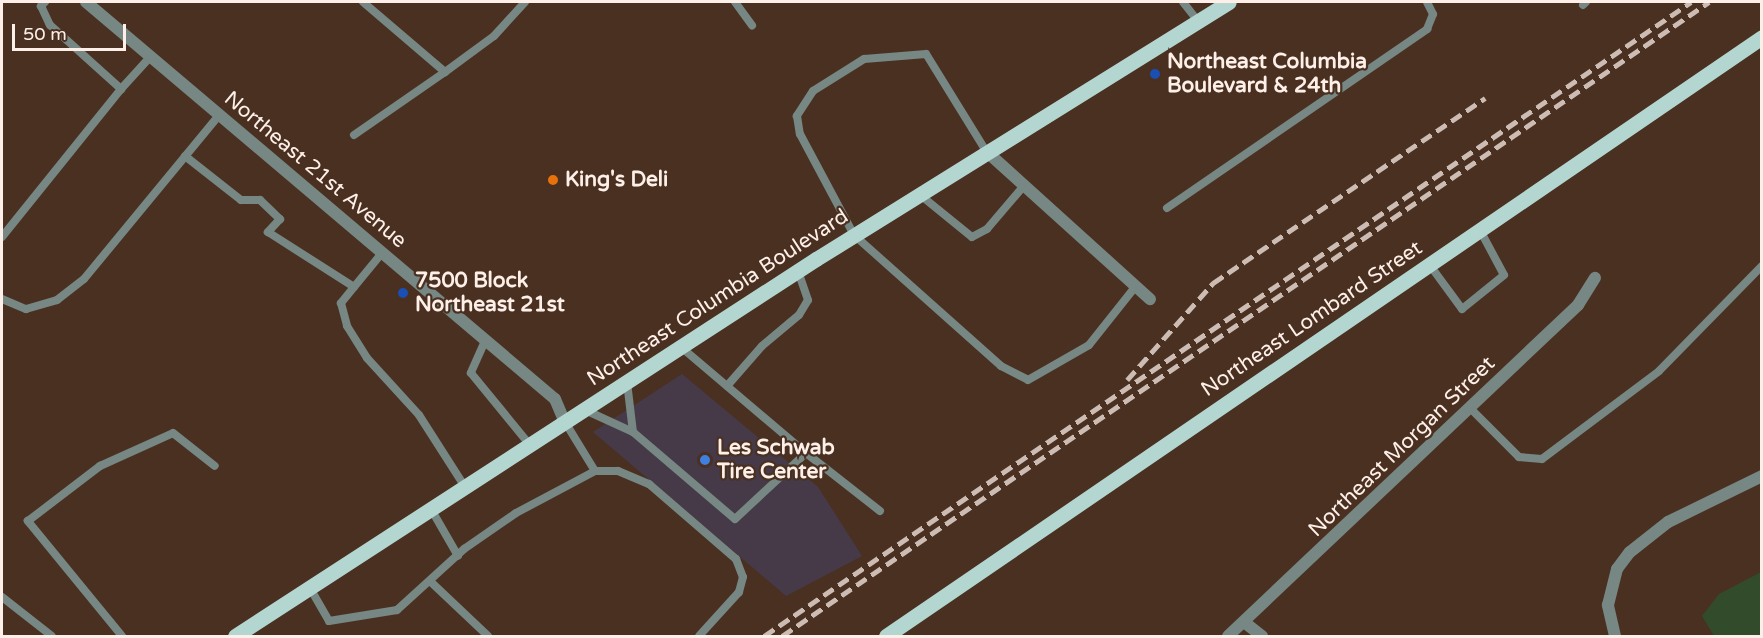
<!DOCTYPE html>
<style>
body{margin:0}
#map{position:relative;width:1763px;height:638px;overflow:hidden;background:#4a3021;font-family:"Varela Round",sans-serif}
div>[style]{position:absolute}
.commercial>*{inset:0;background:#463a49}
.green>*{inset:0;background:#324b2b}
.service>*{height:8px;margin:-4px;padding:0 4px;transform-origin:4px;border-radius:4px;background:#768784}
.minor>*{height:12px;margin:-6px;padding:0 6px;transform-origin:6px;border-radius:6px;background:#768784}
.tertiary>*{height:12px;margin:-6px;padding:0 6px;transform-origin:6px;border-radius:6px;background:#768784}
.primary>*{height:15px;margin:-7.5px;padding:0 7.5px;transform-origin:7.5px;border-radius:7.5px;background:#b3d6d1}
.rail>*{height:4.5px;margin-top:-2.25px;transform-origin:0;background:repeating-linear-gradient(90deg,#cdbcb3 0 12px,transparent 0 18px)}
.dots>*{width:16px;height:16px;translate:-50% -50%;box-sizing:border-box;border:3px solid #4a3021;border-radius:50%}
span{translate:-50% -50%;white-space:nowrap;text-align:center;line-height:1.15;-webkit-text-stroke:4.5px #4a3021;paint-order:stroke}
.poi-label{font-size:21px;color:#fef0e9;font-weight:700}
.left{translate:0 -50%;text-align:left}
.street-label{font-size:21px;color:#fef0e9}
.frame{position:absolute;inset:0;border:3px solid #fef0e9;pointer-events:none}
.scale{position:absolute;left:12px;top:24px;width:114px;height:27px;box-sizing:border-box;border:3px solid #fef0e9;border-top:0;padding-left:8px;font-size:18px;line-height:21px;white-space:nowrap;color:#fef0e9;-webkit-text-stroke:4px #4a3021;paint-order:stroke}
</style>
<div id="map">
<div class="commercial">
<i style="clip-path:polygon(682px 374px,818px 487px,862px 556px,786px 596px,593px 432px)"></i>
</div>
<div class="green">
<i style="clip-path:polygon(1761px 572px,1761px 636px,1714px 636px,1702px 616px,1719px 594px)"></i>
</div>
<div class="service">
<i style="left:45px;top:2px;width:6px;rotate:135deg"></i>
<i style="left:41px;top:6px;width:21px;rotate:65deg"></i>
<i style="left:50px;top:25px;width:96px;rotate:42deg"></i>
<i style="left:121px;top:89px;width:45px;rotate:-47.7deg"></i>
<i style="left:363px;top:2px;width:108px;rotate:40.5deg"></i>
<i style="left:445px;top:72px;width:61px;rotate:-36.3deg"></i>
<i style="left:494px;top:36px;width:46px;rotate:-47.6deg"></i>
<i style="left:735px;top:2px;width:29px;rotate:54deg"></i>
<i style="left:1183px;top:2px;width:24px;rotate:52deg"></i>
<i style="left:1583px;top:5px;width:4px;rotate:-45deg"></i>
<i style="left:354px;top:135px;width:111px;rotate:-34.7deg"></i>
<i style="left:986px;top:151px;width:114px;rotate:-121.7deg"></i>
<i style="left:926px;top:54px;width:62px;rotate:175.4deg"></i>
<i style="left:864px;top:59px;width:60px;rotate:147.9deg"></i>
<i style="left:813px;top:91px;width:30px;rotate:123deg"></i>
<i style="left:797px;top:116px;width:18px;rotate:81deg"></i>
<i style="left:800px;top:134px;width:115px;rotate:61.9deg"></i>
<i style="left:854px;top:235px;width:197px;rotate:41.7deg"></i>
<i style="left:1001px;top:366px;width:30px;rotate:27deg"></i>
<i style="left:1028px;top:380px;width:70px;rotate:-29.8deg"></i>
<i style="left:1089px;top:345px;width:75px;rotate:-51.5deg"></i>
<i style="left:185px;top:156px;width:71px;rotate:38.2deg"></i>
<i style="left:241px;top:200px;width:19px"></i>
<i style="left:260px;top:200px;width:28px;rotate:44deg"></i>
<i style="left:280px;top:219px;width:18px;rotate:133deg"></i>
<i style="left:268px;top:232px;width:102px;rotate:32.6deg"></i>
<i style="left:354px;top:287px;width:21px;rotate:129deg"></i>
<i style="left:341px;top:303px;width:24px;rotate:75deg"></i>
<i style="left:347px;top:326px;width:38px;rotate:58deg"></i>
<i style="left:367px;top:358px;width:77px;rotate:47.6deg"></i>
<i style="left:419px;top:415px;width:85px;rotate:57.4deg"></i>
<i style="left:919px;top:194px;width:68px;rotate:39.1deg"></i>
<i style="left:972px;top:237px;width:17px;rotate:-28deg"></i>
<i style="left:987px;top:229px;width:54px;rotate:-49.5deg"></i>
<i style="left:1167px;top:208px;width:316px;rotate:-34.5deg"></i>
<i style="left:1427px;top:29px;width:16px;rotate:-68deg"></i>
<i style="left:1433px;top:14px;width:13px;rotate:-117deg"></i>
<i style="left:2px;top:237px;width:190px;rotate:-51.2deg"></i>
<i style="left:1429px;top:264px;width:56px;rotate:53.7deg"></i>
<i style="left:1462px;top:309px;width:54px;rotate:-39deg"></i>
<i style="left:1504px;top:275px;width:51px;rotate:-118.1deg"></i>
<i style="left:354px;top:287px;width:44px;rotate:-50.5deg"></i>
<i style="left:2px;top:299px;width:26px;rotate:23deg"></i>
<i style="left:26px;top:309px;width:32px;rotate:-16deg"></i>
<i style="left:57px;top:300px;width:34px;rotate:-38deg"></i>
<i style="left:84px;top:279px;width:214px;rotate:-50.5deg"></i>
<i style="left:485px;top:341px;width:35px;rotate:114deg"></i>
<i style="left:471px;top:373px;width:93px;rotate:50.7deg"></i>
<i style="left:627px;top:382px;width:50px;rotate:83.2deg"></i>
<i style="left:727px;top:386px;width:53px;rotate:-48.8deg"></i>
<i style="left:762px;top:346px;width:48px;rotate:-40deg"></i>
<i style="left:799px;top:315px;width:17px;rotate:-59deg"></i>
<i style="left:808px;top:300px;width:31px;rotate:-109deg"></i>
<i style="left:1471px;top:409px;width:68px;rotate:45deg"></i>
<i style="left:1519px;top:457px;width:23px;rotate:5deg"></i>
<i style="left:1542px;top:459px;width:146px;rotate:-36.9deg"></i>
<i style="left:1659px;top:371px;width:147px;rotate:-45.6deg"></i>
<i style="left:585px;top:410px;width:53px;rotate:24.6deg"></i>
<i style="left:633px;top:432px;width:134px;rotate:40.5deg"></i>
<i style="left:735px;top:519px;width:97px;rotate:-42.9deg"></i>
<i style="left:806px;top:453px;width:164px;rotate:-139.7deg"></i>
<i style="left:806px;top:453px;width:94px;rotate:38.1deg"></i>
<i style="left:595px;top:471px;width:23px"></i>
<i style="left:618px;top:471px;width:34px;rotate:23deg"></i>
<i style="left:649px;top:484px;width:115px;rotate:40.8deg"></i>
<i style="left:736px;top:559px;width:19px;rotate:69deg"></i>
<i style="left:743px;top:577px;width:16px;rotate:105deg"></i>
<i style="left:739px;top:592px;width:59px;rotate:132.3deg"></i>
<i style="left:431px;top:509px;width:54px;rotate:60.1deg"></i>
<i style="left:432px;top:583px;width:77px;rotate:43.4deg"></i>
<i style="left:310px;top:588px;width:38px;rotate:60deg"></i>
<i style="left:329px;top:621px;width:69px;rotate:-9.2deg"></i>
<i style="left:397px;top:610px;width:91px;rotate:-42.3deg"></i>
<i style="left:464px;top:549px;width:63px;rotate:-34.7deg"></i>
<i style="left:516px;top:513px;width:89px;rotate:-28deg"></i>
<i style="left:595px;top:471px;width:57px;rotate:-121.5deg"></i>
<i style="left:2px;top:597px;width:63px;rotate:38deg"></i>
<i style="left:122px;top:636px;width:149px;rotate:-129.3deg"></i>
<i style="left:28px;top:521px;width:91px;rotate:-37.4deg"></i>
<i style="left:100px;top:466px;width:80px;rotate:-24.3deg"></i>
<i style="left:173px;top:433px;width:53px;rotate:38.2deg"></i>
</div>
<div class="minor">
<i style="left:986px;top:151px;width:221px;rotate:42.1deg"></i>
<i style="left:1244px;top:622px;width:23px;rotate:38deg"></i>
<i style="left:1228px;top:636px;width:482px;rotate:-43.4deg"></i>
<i style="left:1578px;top:305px;width:32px;rotate:-58deg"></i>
<i style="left:1615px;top:636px;width:32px;rotate:-103deg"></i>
<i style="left:1608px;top:605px;width:37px;rotate:-76deg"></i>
<i style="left:1617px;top:569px;width:21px;rotate:-53deg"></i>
<i style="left:1630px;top:552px;width:48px;rotate:-38.3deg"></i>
<i style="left:1668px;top:522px;width:105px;rotate:-26.1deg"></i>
</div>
<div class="tertiary">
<i style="left:86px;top:2px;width:614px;rotate:40.25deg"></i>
<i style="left:555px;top:399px;width:25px;rotate:67deg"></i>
</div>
<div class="primary">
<i style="left:235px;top:636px;width:693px;rotate:-32.98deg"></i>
<i style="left:816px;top:259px;width:486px;rotate:-31.9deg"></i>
<i style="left:886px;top:636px;width:1061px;rotate:-34.36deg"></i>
</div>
<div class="rail">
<i style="left:1127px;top:380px;width:130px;rotate:-48.4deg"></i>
<i style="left:1213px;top:283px;width:329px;rotate:-34.2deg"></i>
<i style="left:764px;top:636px;width:1123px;rotate:-34.37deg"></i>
<i style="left:782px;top:636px;width:1123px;rotate:-34.37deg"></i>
</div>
<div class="dots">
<i style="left:1155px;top:74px;background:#1a4fb4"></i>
<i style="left:553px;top:180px;background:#e8710a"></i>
<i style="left:403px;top:293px;background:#1a4fb4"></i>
<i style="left:705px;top:460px;background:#3f7fe0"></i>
</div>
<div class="poi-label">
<span class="left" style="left:1167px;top:74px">Northeast Columbia<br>Boulevard &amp; 24th</span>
<span class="left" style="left:565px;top:180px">King's Deli</span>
<span class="left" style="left:415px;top:293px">7500 Block<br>Northeast 21st</span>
<span class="left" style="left:717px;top:460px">Les Schwab<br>Tire Center</span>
</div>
<div class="street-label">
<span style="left:315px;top:170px;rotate:40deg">Northeast 21st Avenue</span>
<span style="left:718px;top:298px;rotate:-33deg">Northeast Columbia Boulevard</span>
<span style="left:1312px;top:319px;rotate:-34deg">Northeast Lombard Street</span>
<span style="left:1402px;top:447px;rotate:-44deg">Northeast Morgan Street</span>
</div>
<div class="frame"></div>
<div class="scale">50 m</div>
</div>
